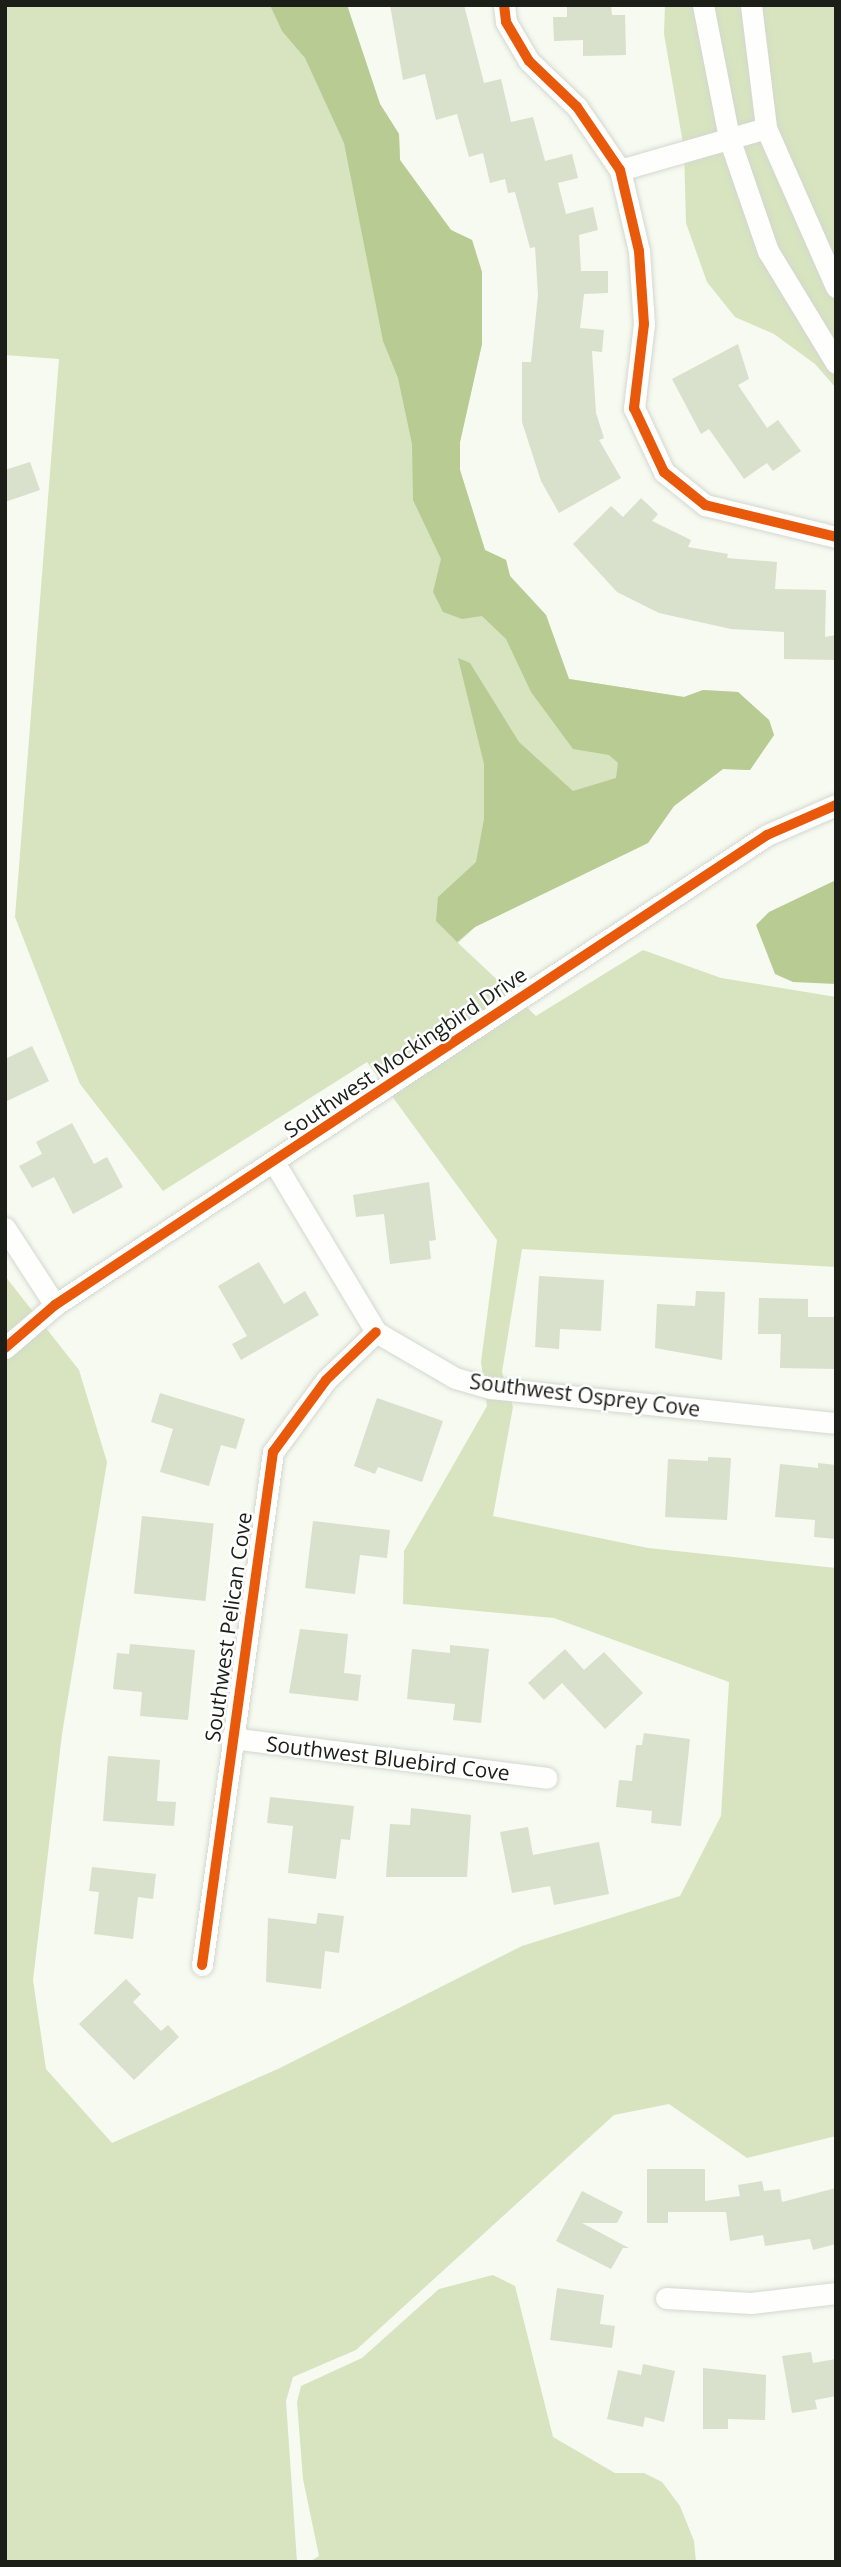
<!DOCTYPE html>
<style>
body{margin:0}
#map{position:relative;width:841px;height:2567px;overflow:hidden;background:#f6faf0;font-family:"Open Sans",sans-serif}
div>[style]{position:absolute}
.green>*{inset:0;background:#d7e4bf}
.water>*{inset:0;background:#b8cb93}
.building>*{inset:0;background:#d9e0cc;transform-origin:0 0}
.roads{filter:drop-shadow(0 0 2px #d4d7d0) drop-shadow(0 0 2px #d4d7d0)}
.minor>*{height:21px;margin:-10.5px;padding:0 10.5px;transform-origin:10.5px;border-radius:10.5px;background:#fefefd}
.cycleway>*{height:10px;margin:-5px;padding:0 5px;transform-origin:5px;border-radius:5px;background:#e8590c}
span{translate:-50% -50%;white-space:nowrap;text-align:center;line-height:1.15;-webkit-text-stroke:5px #fff;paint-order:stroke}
.street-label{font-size:21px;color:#1c1e18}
.frame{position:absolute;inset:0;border:7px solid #1c1e18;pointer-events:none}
</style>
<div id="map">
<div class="green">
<i style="clip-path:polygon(5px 5px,347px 5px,380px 104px,399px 134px,400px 160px,451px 230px,472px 240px,482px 272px,482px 344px,460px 442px,460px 470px,485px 550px,506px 560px,510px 576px,546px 615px,569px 679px,684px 697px,703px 690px,738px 692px,769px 720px,774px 735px,750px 770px,723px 769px,674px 806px,648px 843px,475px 927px,458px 943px,536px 1016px,643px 950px,721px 978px,836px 997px,836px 1267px,522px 1249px,502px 1372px,513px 1407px,493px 1516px,648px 1548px,836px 1568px,836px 2136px,747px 2158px,669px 2104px,614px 2115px,356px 2350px,293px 2377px,286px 2401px,297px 2562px,5px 2562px,5px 1276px,79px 1370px,107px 1462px,62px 1734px,33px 1980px,46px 2069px,112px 2143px,280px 2068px,522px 1946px,680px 1896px,721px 1816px,729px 1682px,554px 1618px,403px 1604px,404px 1551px,487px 1406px,481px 1362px,497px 1240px,367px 1062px,163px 1191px,80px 1084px,15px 917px,59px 359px,5px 355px)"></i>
<i style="clip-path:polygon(665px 5px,836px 5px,836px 388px,815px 364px,774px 334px,735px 317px,707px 282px,686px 223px,684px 149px,664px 34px)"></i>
<i style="clip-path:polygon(493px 2275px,515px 2286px,553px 2437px,615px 2473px,644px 2473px,662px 2482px,680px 2506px,694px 2541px,696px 2562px,309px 2562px,319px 2556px,303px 2479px,297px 2402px,301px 2386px,362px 2358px,439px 2289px)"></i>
</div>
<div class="water">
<i style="clip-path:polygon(270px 5px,347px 5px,380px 104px,399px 134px,400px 160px,451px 230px,472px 240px,482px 272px,482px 344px,460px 442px,460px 470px,485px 550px,506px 560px,510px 576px,546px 615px,569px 679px,684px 697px,703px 690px,738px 692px,769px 720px,774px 735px,750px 770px,723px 769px,674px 806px,648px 843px,475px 927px,457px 942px,436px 921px,438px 897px,476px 862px,484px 819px,484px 764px,458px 658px,470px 663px,519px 742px,573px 791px,616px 778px,618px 763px,609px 755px,573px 749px,531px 692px,506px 639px,482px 616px,462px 619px,443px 612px,433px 592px,441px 559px,413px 500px,412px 444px,398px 378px,383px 341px,344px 143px,305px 58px,282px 31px)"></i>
<i style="clip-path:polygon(836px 880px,836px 984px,793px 982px,775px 974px,756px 925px,769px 912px)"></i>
</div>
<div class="building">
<i style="clip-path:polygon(390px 5px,464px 5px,484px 83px,501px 79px,511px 122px,533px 117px,545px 161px,572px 154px,578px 178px,558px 183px,566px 214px,593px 207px,598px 230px,579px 235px,581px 271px,608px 271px,608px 293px,584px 294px,580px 328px,604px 330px,602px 352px,592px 351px,596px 413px,604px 438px,599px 440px,621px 478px,559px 513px,541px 481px,522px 422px,522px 362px,531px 362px,538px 295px,535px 247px,530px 248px,515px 192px,508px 193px,505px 179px,490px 183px,483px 153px,469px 157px,457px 114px,436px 120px,425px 74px,403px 80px)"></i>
<i style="clip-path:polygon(567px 5px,611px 5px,612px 15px,625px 15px,626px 55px,583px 56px,583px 40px,554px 41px,553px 17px,567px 17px)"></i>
<i style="clip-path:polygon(738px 344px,749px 379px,738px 385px,767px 428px,778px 420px,801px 451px,773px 471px,767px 463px,744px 479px,709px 429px,701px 434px,672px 379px)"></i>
<i style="clip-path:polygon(30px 462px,40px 490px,5px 502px,5px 470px)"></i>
<i style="clip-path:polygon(641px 498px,658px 514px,652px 521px,691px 540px,688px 547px,728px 554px,727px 558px,777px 562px,775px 589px,826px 590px,825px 637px,836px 635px,836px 660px,784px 659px,784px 632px,731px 629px,659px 613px,617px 592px,573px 544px,611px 506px,623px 517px)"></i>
<i style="clip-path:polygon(32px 1046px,49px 1081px,5px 1102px,5px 1059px)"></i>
<i style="clip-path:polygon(72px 1123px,94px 1164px,107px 1157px,123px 1187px,73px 1214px,54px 1177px,32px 1188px,19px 1166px,42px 1154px,36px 1142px)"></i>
<i style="clip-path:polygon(429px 1182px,436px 1240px,429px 1241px,431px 1259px,390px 1264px,384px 1214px,356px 1217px,353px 1195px)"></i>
<i style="clip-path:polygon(259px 1262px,284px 1304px,305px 1291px,319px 1315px,241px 1360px,232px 1344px,247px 1336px,218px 1286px)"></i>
<i style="clip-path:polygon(539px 1276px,604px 1280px,601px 1331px,560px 1329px,559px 1349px,535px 1347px)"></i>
<i style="clip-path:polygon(696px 1291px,725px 1292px,722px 1360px,655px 1348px,657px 1304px,695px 1306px)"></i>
<i style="clip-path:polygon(759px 1298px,808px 1299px,808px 1317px,836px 1317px,836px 1369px,780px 1368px,781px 1334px,758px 1334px)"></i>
<i style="clip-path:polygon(160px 1393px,245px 1419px,236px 1449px,221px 1445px,209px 1486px,160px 1472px,173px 1429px,151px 1422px)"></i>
<i style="clip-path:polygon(377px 1398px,443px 1421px,422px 1482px,378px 1467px,375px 1474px,354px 1466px)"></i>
<i style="clip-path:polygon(708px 1457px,731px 1458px,727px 1520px,665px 1517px,668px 1459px,708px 1461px)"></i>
<i style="clip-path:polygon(818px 1463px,836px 1465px,836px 1539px,814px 1537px,815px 1520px,775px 1517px,780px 1464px,818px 1468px)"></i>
<i style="left:142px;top:1516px;width:72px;height:78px;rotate:6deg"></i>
<i style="clip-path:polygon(313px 1521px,390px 1530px,387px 1558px,360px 1555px,355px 1594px,305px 1588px)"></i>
<i style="clip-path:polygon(300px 1629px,348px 1634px,344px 1673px,361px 1675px,358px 1701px,289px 1693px)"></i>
<i style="clip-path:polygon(130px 1644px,195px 1650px,188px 1720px,140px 1716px,142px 1692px,113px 1689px,117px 1653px,129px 1654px)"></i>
<i style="clip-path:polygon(450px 1645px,489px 1649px,481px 1723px,453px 1720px,455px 1704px,407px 1699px,412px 1649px,450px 1653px)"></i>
<i style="clip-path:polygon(565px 1649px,584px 1670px,604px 1652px,643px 1693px,605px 1729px,562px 1683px,544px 1700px,528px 1683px)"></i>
<i style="clip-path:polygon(644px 1733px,690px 1739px,681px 1826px,651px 1823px,652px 1811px,616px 1807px,619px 1780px,632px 1781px,636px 1745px,642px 1745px)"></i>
<i style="clip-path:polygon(108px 1756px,160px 1760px,157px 1801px,176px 1802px,174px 1826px,103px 1821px)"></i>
<i style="clip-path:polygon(270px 1797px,354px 1806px,350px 1840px,341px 1839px,336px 1879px,288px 1873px,293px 1826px,267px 1823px)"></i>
<i style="clip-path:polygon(411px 1808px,471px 1815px,467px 1877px,386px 1877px,390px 1824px,410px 1825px)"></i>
<i style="clip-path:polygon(528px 1827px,533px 1855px,599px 1842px,609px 1894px,554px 1905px,550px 1886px,512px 1893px,500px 1832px)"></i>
<i style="clip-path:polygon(92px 1867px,156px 1874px,153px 1899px,138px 1897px,133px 1939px,94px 1934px,99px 1892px,89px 1891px)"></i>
<i style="clip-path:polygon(318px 1913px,344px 1916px,339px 1953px,325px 1951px,321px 1989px,266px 1982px,268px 1918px,316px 1924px)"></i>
<i style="clip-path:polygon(126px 1979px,141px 1994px,133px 2002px,161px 2031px,168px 2025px,179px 2037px,134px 2080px,79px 2024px)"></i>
<i style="clip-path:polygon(647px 2169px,705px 2169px,705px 2201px,740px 2196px,738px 2185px,762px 2181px,764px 2191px,780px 2189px,782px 2202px,836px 2188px,836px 2244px,813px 2250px,810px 2239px,765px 2246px,763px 2235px,730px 2241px,726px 2212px,668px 2212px,668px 2223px,647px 2223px)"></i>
<i style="clip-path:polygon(582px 2191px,623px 2212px,617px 2223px,582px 2223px,629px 2248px,623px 2248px,611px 2269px,556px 2241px)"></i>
<i style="clip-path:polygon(557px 2288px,604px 2295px,600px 2324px,615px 2326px,612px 2348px,550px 2340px)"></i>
<i style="clip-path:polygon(811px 2352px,813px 2363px,836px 2359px,836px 2396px,815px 2400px,817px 2409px,792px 2413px,782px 2356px)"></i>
<i style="clip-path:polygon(643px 2364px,675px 2371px,664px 2422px,645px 2417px,643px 2427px,607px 2419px,618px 2370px,641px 2375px)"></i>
<i style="clip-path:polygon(703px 2368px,766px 2375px,765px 2420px,728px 2419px,728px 2429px,703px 2429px)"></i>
</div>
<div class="roads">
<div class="minor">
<i style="left:504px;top:5px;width:17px;rotate:83deg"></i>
<i style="left:506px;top:22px;width:45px;rotate:59.5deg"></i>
<i style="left:529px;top:61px;width:66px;rotate:43.8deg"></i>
<i style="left:577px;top:107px;width:76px;rotate:55.7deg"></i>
<i style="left:620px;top:170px;width:83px;rotate:76.8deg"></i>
<i style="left:639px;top:251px;width:73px;rotate:86.1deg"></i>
<i style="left:644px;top:324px;width:85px;rotate:96.8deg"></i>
<i style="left:634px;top:408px;width:71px;rotate:64.9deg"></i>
<i style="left:664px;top:472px;width:53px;rotate:38.8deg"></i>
<i style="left:705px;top:505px;width:135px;rotate:13.7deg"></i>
<i style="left:703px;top:5px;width:136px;rotate:78.9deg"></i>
<i style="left:729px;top:138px;width:120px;rotate:71deg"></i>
<i style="left:768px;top:251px;width:131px;rotate:58.7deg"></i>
<i style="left:751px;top:5px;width:124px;rotate:83deg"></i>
<i style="left:766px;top:128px;width:174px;rotate:66.2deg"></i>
<i style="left:620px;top:170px;width:152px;rotate:-16deg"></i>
<i style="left:274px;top:1162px;width:198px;rotate:59deg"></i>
<i style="left:376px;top:1332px;width:91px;rotate:30.2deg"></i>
<i style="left:455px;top:1378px;width:37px;rotate:16deg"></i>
<i style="left:491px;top:1388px;width:347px;rotate:5.8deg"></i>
<i style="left:5px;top:1228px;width:92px;rotate:57deg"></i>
<i style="left:5px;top:1348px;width:66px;rotate:-40.7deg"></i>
<i style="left:55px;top:1305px;width:853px;rotate:-33.43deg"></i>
<i style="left:767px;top:835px;width:75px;rotate:-23.5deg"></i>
<i style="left:231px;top:1738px;width:318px;rotate:7.2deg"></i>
<i style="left:202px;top:1965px;width:518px;rotate:-82.12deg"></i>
<i style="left:273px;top:1452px;width:89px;rotate:-53.6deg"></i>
<i style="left:326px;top:1380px;width:69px;rotate:-43.8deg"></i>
<i style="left:666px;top:2298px;width:85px;rotate:3.4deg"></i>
<i style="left:751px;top:2303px;width:86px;rotate:-6.7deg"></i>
</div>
</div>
<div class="cycleway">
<i style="left:504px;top:5px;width:17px;rotate:83deg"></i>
<i style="left:506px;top:22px;width:45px;rotate:59.5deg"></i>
<i style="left:529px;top:61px;width:66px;rotate:43.8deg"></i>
<i style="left:577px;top:107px;width:76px;rotate:55.7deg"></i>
<i style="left:620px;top:170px;width:83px;rotate:76.8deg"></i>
<i style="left:639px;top:251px;width:73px;rotate:86.1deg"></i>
<i style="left:644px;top:324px;width:85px;rotate:96.8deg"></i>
<i style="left:634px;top:408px;width:71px;rotate:64.9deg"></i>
<i style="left:664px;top:472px;width:53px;rotate:38.8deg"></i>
<i style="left:705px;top:505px;width:135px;rotate:13.7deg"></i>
<i style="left:5px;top:1348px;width:66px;rotate:-40.7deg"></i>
<i style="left:55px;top:1305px;width:853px;rotate:-33.43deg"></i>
<i style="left:767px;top:835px;width:75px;rotate:-23.5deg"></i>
<i style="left:202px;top:1965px;width:518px;rotate:-82.12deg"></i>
<i style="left:273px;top:1452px;width:89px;rotate:-53.6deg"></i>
<i style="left:326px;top:1380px;width:69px;rotate:-43.8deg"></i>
</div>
<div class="street-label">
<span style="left:405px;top:1052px;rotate:-34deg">Southwest Mockingbird Drive</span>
<span style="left:585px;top:1395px;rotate:7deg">Southwest Osprey Cove</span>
<span style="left:228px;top:1627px;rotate:-82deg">Southwest Pelican Cove</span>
<span style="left:388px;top:1758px;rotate:7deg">Southwest Bluebird Cove</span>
</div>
<div class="frame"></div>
</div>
